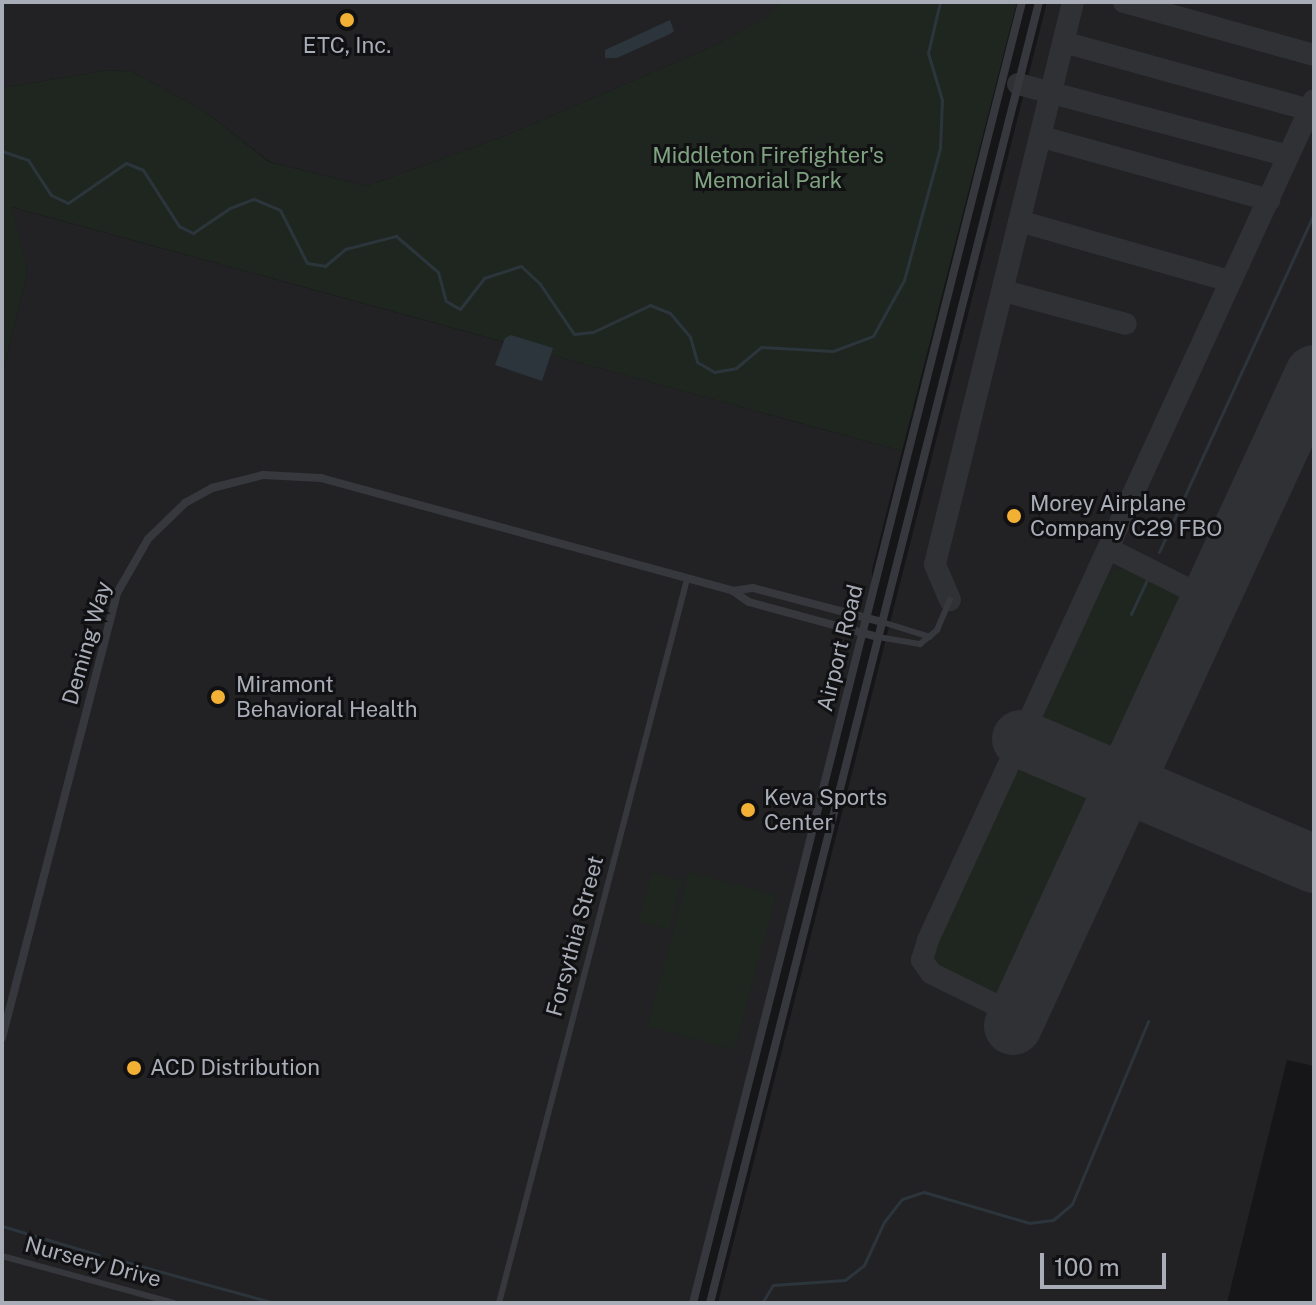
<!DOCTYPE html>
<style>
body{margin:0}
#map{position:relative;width:1316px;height:1305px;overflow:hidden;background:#161618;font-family:"Public Sans",sans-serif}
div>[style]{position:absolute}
.built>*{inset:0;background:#222225}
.green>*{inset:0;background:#1e261f;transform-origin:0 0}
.water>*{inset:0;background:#2c353c}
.stream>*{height:3px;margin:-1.5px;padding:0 1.5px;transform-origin:1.5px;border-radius:1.5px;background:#2c353c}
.taxiway>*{height:22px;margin:-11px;padding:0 11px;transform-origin:11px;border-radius:11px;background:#303135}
.runway>*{height:58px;margin:-29px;padding:0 29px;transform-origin:29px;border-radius:29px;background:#303135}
.minor>*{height:6px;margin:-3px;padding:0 3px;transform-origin:3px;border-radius:3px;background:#37383d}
.tertiary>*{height:8px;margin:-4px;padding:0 4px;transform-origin:4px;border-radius:4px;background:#37383d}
.dots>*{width:22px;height:22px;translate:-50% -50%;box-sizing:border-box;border:4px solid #111113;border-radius:50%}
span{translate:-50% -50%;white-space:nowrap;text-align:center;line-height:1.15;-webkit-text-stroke:6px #111113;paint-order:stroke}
.poi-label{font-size:22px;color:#a8adb8}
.left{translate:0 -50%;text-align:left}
.park-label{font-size:22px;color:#7fa381}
.street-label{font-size:22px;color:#a8adb8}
.frame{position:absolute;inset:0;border:4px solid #a8adb8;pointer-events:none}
.scale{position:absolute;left:1040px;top:1253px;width:126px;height:36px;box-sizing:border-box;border:4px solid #a8adb8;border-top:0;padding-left:10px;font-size:24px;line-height:28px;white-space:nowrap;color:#a8adb8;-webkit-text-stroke:6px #111113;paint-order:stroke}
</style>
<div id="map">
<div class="built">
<i style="clip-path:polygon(2px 2px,781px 2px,769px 16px,718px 44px,505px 136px,367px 186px,270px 162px,204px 111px,133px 72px,109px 70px,2px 88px)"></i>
<i style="clip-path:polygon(1047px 2px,1314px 2px,1314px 1066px,1287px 1060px,1227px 1303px,718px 1303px)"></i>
<i style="clip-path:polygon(11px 207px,902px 451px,872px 570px,872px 598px,693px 1303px,2px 1303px,2px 375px,28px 271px)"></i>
</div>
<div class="green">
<i style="clip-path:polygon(781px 2px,1017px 2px,902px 451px,12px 207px,28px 271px,2px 375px,2px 88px,109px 70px,133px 72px,204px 111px,269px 162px,367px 186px,505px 136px,718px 44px,768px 16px)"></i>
<i style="clip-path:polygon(1125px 568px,1180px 595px,1184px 612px,1116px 757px,1037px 723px,1100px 582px,1107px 573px)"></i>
<i style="clip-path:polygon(1016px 766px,1098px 800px,1015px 979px,1001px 994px,990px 994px,941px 972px,932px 960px,934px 944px)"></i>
<i style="left:652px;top:872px;width:31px;height:51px;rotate:15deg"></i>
<i style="left:689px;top:872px;width:90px;height:160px;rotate:15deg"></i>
</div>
<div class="water">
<i style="clip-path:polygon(670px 20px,674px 31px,670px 34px,617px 58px,605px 58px,605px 50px)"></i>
<i style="clip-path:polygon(511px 335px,553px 348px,542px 381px,495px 365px,505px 338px)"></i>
</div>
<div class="stream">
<i style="left:2px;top:151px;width:28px;rotate:19deg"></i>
<i style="left:28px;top:160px;width:42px;rotate:56.7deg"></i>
<i style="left:51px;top:195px;width:19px;rotate:25deg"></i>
<i style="left:68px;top:203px;width:70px;rotate:-34.6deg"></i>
<i style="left:126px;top:163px;width:18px;rotate:22deg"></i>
<i style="left:143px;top:170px;width:67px;rotate:57.3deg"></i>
<i style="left:179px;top:226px;width:16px;rotate:27deg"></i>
<i style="left:193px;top:233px;width:45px;rotate:-34deg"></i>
<i style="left:230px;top:208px;width:26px;rotate:-21deg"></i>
<i style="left:254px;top:199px;width:28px;rotate:23deg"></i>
<i style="left:280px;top:210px;width:59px;rotate:63deg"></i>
<i style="left:307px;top:263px;width:18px;rotate:9deg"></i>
<i style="left:325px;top:266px;width:26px;rotate:-40deg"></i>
<i style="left:345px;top:249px;width:53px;rotate:-14.3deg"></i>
<i style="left:396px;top:236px;width:55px;rotate:40.6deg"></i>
<i style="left:438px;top:272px;width:30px;rotate:75deg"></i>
<i style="left:446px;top:301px;width:16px;rotate:30deg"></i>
<i style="left:460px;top:309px;width:39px;rotate:-52deg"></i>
<i style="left:484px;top:278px;width:39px;rotate:-18deg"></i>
<i style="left:521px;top:266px;width:26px;rotate:43deg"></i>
<i style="left:540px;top:284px;width:60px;rotate:55.8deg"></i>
<i style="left:574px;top:334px;width:19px;rotate:-6deg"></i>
<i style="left:593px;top:332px;width:63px;rotate:-25.3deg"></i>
<i style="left:650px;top:305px;width:22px;rotate:22deg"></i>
<i style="left:670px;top:313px;width:31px;rotate:50deg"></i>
<i style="left:690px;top:337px;width:26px;rotate:74deg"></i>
<i style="left:697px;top:362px;width:20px;rotate:30deg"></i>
<i style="left:714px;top:372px;width:22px;rotate:-10deg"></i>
<i style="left:736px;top:368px;width:33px;rotate:-40deg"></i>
<i style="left:761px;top:347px;width:72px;rotate:3.2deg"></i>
<i style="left:833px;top:351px;width:43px;rotate:-20.6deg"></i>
<i style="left:873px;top:336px;width:64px;rotate:-61deg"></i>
<i style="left:904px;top:280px;width:137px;rotate:-74.7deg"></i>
<i style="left:940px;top:148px;width:48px;rotate:-87.6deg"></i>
<i style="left:942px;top:100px;width:49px;rotate:-106.6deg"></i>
<i style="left:928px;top:53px;width:52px;rotate:-76.8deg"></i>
<i style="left:1159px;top:552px;width:372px;rotate:-65.4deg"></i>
<i style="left:1131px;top:614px;width:38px;rotate:-65deg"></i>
<i style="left:2px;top:1226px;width:101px;rotate:16.6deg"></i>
<i style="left:122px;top:1261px;width:159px;rotate:15.4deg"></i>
<i style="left:762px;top:1303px;width:21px;rotate:-59deg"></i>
<i style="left:773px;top:1285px;width:72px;rotate:-4deg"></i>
<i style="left:845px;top:1280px;width:24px;rotate:-38deg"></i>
<i style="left:864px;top:1265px;width:47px;rotate:-65.1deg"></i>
<i style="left:884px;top:1222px;width:29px;rotate:-52deg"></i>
<i style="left:902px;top:1199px;width:23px;rotate:-18deg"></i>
<i style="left:924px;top:1192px;width:109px;rotate:16.4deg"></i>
<i style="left:1029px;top:1223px;width:24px;rotate:-7deg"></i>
<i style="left:1053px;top:1220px;width:25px;rotate:-40deg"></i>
<i style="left:1072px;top:1204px;width:198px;rotate:-67.4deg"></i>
</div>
<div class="taxiway">
<i style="left:1124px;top:2px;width:197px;rotate:15.6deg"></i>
<i style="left:1063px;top:42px;width:256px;rotate:15.4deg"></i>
<i style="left:1018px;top:84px;width:279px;rotate:14.9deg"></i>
<i style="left:1042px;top:137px;width:236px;rotate:15.5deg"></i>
<i style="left:1019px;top:221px;width:219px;rotate:15.9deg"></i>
<i style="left:1004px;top:291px;width:126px;rotate:15.1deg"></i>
<i style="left:1109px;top:549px;width:113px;rotate:26.8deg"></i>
<i style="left:950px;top:600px;width:39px;rotate:-113deg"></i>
<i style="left:935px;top:564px;width:579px;rotate:-76.2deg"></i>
<i style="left:1018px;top:1016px;width:97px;rotate:-153.7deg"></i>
<i style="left:931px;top:973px;width:16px;rotate:-125deg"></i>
<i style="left:922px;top:960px;width:21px;rotate:-73deg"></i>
<i style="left:928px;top:940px;width:924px;rotate:-65.32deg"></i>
</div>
<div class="runway">
<i style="left:1021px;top:739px;width:319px;rotate:23.1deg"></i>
<i style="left:1013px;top:1026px;width:718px;rotate:-65.22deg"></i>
</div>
<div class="minor">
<i style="left:882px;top:622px;width:50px;rotate:17.4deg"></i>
<i style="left:878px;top:637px;width:43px;rotate:9.5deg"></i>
<i style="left:920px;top:644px;width:22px;rotate:-39deg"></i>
<i style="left:937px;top:630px;width:33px;rotate:-67deg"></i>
<i style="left:2px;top:1256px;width:178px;rotate:15.3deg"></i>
<i style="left:499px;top:1303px;width:748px;rotate:-75.44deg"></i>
</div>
<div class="tertiary">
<i style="left:733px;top:591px;width:20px;rotate:-9deg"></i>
<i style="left:753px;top:588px;width:133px;rotate:14.8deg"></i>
<i style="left:2px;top:1038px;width:460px;rotate:-75.5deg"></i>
<i style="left:117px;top:593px;width:62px;rotate:-60.1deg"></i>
<i style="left:148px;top:539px;width:52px;rotate:-44.2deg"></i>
<i style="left:185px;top:503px;width:31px;rotate:-29deg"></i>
<i style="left:212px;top:488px;width:53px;rotate:-14.3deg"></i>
<i style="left:263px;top:475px;width:58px;rotate:3deg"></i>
<i style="left:321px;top:478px;width:427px;rotate:15.3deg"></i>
<i style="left:733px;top:591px;width:19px;rotate:35deg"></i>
<i style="left:749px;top:602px;width:134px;rotate:15.2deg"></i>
<i style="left:693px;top:1303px;width:1342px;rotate:-75.81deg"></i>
<i style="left:710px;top:1303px;width:1342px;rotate:-75.81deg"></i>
</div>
<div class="dots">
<i style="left:347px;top:20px;background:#f2b134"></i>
<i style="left:1014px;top:516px;background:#f2b134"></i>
<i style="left:218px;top:697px;background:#f2b134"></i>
<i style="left:748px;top:810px;background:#f2b134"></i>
<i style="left:134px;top:1068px;background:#f2b134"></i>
</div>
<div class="poi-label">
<span style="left:347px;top:46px">ETC, Inc.</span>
<span class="left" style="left:1030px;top:516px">Morey Airplane<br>Company C29 FBO</span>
<span class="left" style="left:236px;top:697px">Miramont<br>Behavioral Health</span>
<span class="left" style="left:764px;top:810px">Keva Sports<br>Center</span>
<span class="left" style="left:150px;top:1068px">ACD Distribution</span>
</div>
<div class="park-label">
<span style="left:768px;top:168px">Middleton Firefighter's<br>Memorial Park</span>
</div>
<div class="street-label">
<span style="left:87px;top:643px;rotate:-74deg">Deming Way</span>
<span style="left:840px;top:648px;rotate:-76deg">Airport Road</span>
<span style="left:575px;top:936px;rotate:-75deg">Forsythia Street</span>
<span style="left:93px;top:1262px;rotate:15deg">Nursery Drive</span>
</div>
<div class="frame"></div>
<div class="scale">100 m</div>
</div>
